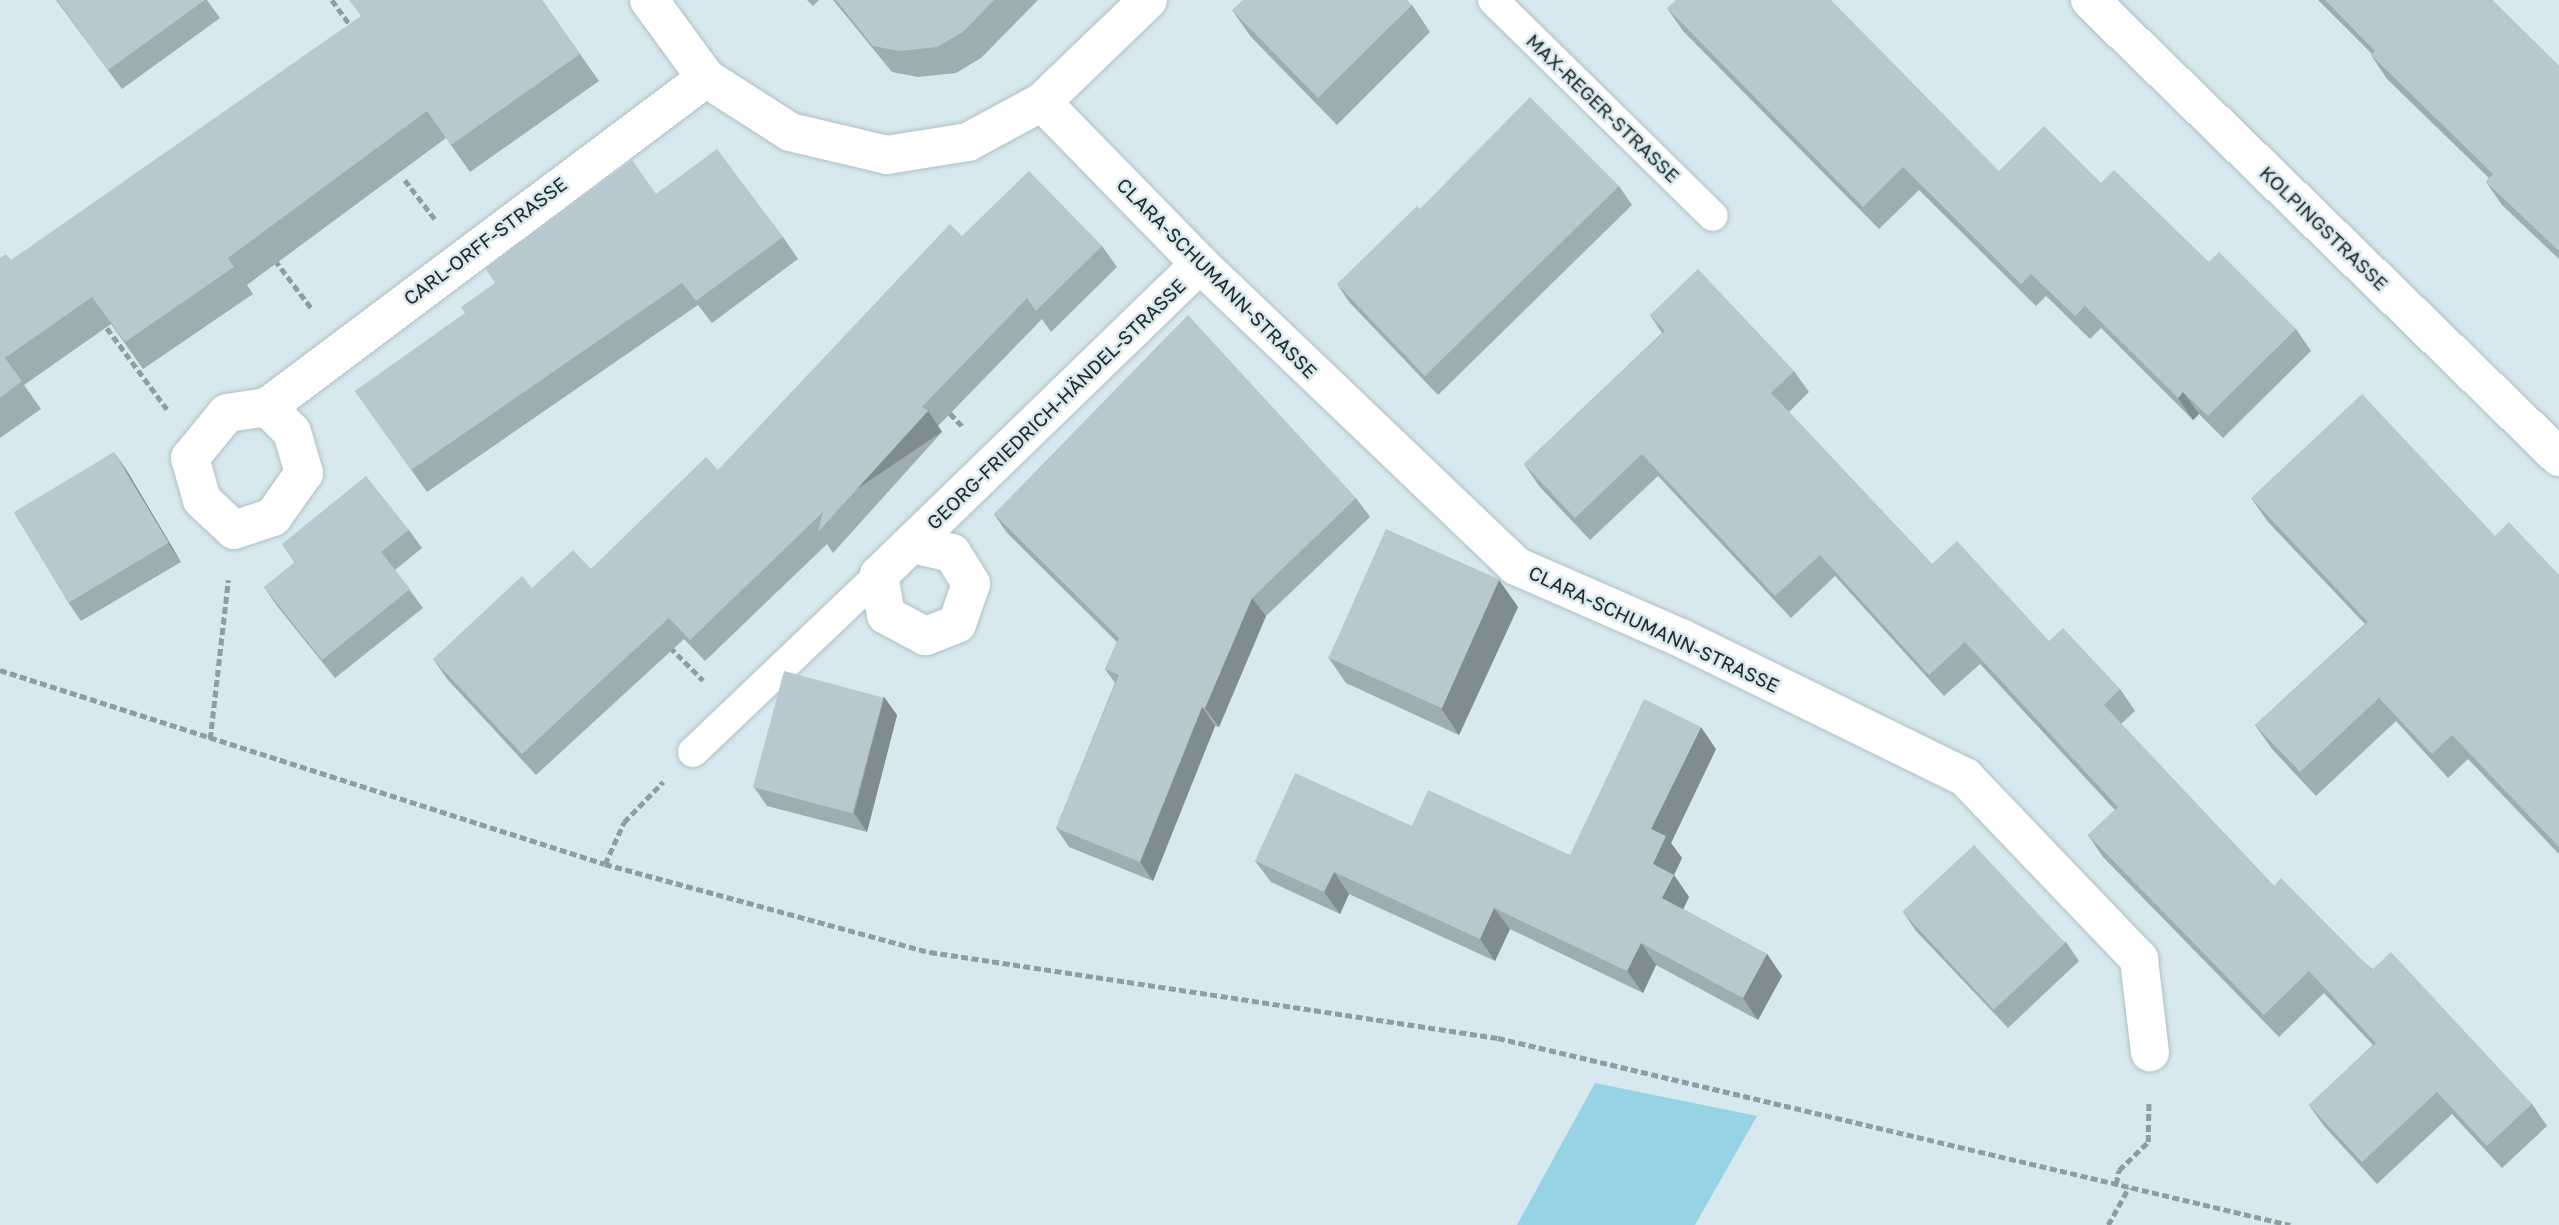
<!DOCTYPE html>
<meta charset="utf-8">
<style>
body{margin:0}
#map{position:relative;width:2559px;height:1225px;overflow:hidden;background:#d7e9ee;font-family:"Golos Text",sans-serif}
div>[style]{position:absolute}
.green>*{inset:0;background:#96d3e4}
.path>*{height:4.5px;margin-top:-2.25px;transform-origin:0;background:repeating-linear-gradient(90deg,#8f9da0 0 7px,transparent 0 10.5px)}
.roads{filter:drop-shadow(0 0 2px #aec0c5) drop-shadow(0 0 2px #aec0c5)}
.service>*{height:30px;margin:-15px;padding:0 15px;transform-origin:15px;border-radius:15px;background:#fff}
.minor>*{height:38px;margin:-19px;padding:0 19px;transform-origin:19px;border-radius:19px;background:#fff}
.wall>*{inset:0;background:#9dadb1}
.shaded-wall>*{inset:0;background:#808d90;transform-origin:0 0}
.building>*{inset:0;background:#b7c9ce;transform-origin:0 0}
span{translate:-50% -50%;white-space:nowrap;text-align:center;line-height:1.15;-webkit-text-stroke:5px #d7e9ee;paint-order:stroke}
.street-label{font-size:19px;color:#22282a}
</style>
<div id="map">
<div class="green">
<i style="clip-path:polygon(1595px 1083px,1757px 1116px,1695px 1225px,1517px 1225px)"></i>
</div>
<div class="path">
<i style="left:332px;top:0;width:34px;rotate:54deg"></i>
<i style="left:405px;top:180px;width:49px;rotate:52.4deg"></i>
<i style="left:275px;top:260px;width:61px;rotate:52.9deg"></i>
<i style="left:107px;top:328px;width:101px;rotate:53.5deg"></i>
<i style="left:950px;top:413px;width:18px;rotate:47deg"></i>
<i style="left:670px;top:647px;width:47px;rotate:45deg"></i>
<i style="left:0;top:670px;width:635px;rotate:17.78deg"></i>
<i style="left:605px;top:864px;width:337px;rotate:15.2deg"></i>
<i style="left:930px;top:952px;width:574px;rotate:8.61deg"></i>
<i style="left:1498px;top:1038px;width:814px;rotate:13.28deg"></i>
<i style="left:210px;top:739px;width:160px;rotate:-83.5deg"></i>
<i style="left:605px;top:864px;width:46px;rotate:-65.7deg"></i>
<i style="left:624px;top:822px;width:56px;rotate:-45.7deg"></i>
<i style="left:2116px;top:1184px;width:14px;rotate:-78deg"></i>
<i style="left:2119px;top:1170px;width:40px;rotate:-44deg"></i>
<i style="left:2148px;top:1142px;width:39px;rotate:-89deg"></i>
<i style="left:2108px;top:1225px;width:43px;rotate:-61.1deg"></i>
</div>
<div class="roads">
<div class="service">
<i style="left:1493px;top:0;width:308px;rotate:44.5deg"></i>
<i style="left:693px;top:752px;width:257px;rotate:-43.6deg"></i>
</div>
<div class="minor">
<i style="left:649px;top:0;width:97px;rotate:53.8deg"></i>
<i style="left:706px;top:78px;width:100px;rotate:32.7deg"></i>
<i style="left:790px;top:132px;width:100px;rotate:13.3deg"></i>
<i style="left:887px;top:155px;width:82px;rotate:-9.1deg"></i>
<i style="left:968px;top:142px;width:84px;rotate:-28.4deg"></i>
<i style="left:1042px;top:102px;width:147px;rotate:-43.9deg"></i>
<i style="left:2090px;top:0;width:655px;rotate:44.26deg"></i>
<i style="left:1042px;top:102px;width:226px;rotate:45.7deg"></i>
<i style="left:1200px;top:264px;width:437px;rotate:43.7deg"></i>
<i style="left:1516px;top:566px;width:180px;rotate:23.6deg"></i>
<i style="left:1681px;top:638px;width:316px;rotate:26.1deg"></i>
<i style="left:1965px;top:777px;width:252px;rotate:46.3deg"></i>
<i style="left:2139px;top:959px;width:94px;rotate:83.3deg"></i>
<i style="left:267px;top:407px;width:35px;rotate:45deg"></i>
<i style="left:292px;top:432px;width:43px;rotate:73.7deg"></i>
<i style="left:304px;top:473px;width:54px;rotate:125.2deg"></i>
<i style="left:273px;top:517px;width:41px;rotate:161.6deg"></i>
<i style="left:234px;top:530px;width:44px;rotate:-136.8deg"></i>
<i style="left:202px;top:500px;width:44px;rotate:-105.9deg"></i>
<i style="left:190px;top:458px;width:58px;rotate:-50.6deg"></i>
<i style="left:227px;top:413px;width:40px;rotate:-8.5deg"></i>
<i style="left:267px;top:407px;width:549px;rotate:-36.85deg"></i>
<i style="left:912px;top:544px;width:41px;rotate:12.7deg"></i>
<i style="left:952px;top:553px;width:36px;rotate:58deg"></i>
<i style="left:971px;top:584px;width:42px;rotate:109.3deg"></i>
<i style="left:957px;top:624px;width:34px;rotate:159deg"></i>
<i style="left:925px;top:636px;width:44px;rotate:-151.7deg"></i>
<i style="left:886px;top:615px;width:41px;rotate:-99.9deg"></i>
<i style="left:879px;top:575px;width:447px;rotate:-44.1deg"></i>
</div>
</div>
<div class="wall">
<i style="clip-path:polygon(56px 0,207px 0,220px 18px,122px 89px)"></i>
<i style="clip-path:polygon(542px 0,599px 81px,470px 172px,446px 138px,247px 285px,253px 294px,143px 369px,111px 324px,24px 385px,41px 409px,0 438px,0 258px,11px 260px)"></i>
<i style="clip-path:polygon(807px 0,819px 0,813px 6px)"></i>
<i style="clip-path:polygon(833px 0,1038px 0,981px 58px,956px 73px,918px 77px,892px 72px)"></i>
<i style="clip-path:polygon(2318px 0,2492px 0,2559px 66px,2559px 259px,2502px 205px,2486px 182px,2489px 178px,2387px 79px,2371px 55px,2372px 54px)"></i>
<i style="clip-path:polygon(1412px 5px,1430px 32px,1337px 125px,1251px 37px,1232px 10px)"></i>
<i style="clip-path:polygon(1667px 8px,1999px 171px,2101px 183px,2209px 262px,2296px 329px,2311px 351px,2223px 438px,2199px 414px,2193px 420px,2101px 328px,2090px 339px,2046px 296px,2036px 306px,1919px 190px,1879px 229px,1683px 31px)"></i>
<i style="clip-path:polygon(1619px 186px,1632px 205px,1438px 395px,1350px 303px,1337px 284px,1420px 209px)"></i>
<i style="clip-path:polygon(656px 194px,783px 237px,798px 259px,712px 323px,698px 305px,427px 492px,355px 391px)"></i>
<i style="clip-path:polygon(962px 236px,1102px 246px,1117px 267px,1051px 332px,1042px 319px,938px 426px,942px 432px,833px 553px,827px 544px,705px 661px,684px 639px,536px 775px,448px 680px,433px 659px,532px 588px,591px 569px,718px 470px)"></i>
<i style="clip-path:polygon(1650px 315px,1794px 371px,1809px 392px,1789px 412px,1932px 564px,2120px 689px,2135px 711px,2121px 724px,2274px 886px,2532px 1104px,2547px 1126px,2502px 1168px,2452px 1114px,2377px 1184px,2324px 1126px,2309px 1105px,2373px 1045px,2324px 993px,2279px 1037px,2103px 857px,2088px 835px,2115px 810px,1980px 664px,1944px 696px,1835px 576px,1791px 618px,1658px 476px,1590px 540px,1539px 486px,1524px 464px,1662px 333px)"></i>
<i style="clip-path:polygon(127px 471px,181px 562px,81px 621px,68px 602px)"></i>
<i style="clip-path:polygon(1356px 498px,1370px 517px,1266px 616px,1219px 727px,1215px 726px,1153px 881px,1069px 847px,1056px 828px,1115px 683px,1105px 669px,1117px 642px,1007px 533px,994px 514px)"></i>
<i style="clip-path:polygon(2251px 498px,2495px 536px,2559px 575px,2559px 854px,2468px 759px,2448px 778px,2396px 721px,2316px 796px,2272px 749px,2255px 725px,2365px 624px,2268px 522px)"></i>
<i style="clip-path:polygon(409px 530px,422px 548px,395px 570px,423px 608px,335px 678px,277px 606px,264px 587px,295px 563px,282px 544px)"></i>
<i style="clip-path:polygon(1499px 580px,1518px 607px,1459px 735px,1346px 683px,1328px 657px)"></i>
<i style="clip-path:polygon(884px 697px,897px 715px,867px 832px,767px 806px,754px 787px)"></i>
<i style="clip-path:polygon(1716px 749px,1671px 843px,1682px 858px,1674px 875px,1689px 897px,1683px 909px,1767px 954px,1782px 976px,1758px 1020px,1656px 965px,1643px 993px,1510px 929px,1495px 961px,1349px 894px,1340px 914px,1271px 882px,1255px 861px,1412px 826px,1570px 855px)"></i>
<i style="clip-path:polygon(1903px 912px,2066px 942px,2079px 961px,2008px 1028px,1916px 931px)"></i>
</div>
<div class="shaded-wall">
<i style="clip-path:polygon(2183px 392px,2199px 414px,2193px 420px,2178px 398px)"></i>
<i style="left:928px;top:411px;width:25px;height:164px;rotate:56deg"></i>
<i style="clip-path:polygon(114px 452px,127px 471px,181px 562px,168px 543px)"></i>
<i style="clip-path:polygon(1499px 580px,1518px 607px,1459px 735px,1441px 708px)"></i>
<i style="clip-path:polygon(1252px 598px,1266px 616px,1219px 727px,1205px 708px)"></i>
<i style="clip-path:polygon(884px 697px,897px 715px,867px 832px,854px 813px)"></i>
<i style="clip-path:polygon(1202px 707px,1215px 726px,1153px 881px,1140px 862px)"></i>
<i style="clip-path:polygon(1701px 727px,1716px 749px,1671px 843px,1682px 858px,1674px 875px,1689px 897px,1678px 920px,1662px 898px,1653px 864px,1651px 829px)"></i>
<i style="clip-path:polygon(1334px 872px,1349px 894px,1340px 914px,1324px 892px)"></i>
<i style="clip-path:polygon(1494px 908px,1510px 929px,1495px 961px,1480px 939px)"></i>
<i style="clip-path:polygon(1641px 943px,1656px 965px,1643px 993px,1627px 971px)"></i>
<i style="clip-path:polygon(1767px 954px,1782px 976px,1758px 1020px,1743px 998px)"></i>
</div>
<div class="building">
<i style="clip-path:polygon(57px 0,205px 0,108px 70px)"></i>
<i style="clip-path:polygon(349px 0,542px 0,580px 54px,451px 145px,427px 111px,228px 258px,234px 267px,125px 342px,92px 297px,5px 358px,22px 381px,0 398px,0 258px,6px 254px,11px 260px,361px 16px)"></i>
<i style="clip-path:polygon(836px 0,994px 0,963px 32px,937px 47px,899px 51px,873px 46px)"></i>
<i style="clip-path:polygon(1243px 0,1407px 0,1412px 5px,1318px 98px,1232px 10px)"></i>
<i style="clip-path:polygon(1676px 0,1831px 0,1999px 171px,2044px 126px,2101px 183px,2114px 170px,2209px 262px,2219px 252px,2296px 329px,2208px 416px,2183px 392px,2178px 398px,2085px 306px,2075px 316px,2031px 274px,2021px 284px,1903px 167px,1863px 207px,1667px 8px)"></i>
<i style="clip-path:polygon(2325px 0,2492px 0,2559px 66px,2559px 251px,2486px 182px,2493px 174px,2371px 55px,2375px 51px)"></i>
<i style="clip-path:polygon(1530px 97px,1619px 186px,1425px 376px,1337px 284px,1417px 206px,1420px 209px)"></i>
<i style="clip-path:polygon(717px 149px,783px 237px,696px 301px,682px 283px,411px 470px,355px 391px,465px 313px,461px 307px,495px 283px,485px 268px,632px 160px,656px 194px)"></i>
<i style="clip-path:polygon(1029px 171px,1102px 246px,1036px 311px,1027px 298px,922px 407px,928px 411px,818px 532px,823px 512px,690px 640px,669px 618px,522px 754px,433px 659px,522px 576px,532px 588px,573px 550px,591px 569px,706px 457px,718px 470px,950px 224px,962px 236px)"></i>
<i style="clip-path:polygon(1698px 269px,1794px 371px,1771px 393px,1932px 564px,1957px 541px,2049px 641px,2063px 628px,2120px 689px,2104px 705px,2274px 886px,2281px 878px,2372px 970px,2391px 952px,2532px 1104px,2487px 1146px,2437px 1092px,2362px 1162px,2309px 1105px,2376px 1043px,2309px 971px,2264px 1015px,2088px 835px,2118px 807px,1965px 642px,1929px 675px,1820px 555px,1775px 596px,1642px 454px,1575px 518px,1524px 464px,1665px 331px,1650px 315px)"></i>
<i style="clip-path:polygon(1188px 315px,1356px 498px,1252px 598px,1205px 708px,1202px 707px,1140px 862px,1056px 828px,1119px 675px,1105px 669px,1119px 638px,994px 514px)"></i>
<i style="clip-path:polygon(2362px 394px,2495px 536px,2509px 522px,2559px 575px,2559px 847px,2452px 735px,2432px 754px,2379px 698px,2300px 772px,2255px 725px,2368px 622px,2251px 498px)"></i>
<i style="left:114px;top:452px;width:106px;height:117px;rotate:59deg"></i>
<i style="clip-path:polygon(366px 476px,409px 530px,381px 552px,410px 589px,322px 660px,264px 587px,295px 562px,282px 544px)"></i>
<i style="left:1386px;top:529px;width:124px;height:141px;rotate:24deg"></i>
<i style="left:784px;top:671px;width:103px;height:120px;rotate:15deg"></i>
<i style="clip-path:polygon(1644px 699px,1701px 727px,1651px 829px,1666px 836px,1653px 864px,1674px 875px,1662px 898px,1767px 954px,1743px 998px,1641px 943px,1627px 971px,1494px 908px,1480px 939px,1334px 872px,1324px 892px,1255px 861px,1295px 773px,1412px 826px,1428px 790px,1570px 855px)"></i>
<i style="left:1974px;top:845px;width:134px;height:98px;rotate:47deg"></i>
</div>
<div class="street-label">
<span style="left:1603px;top:108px;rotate:44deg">MAX-REGER-STRASSE</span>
<span style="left:2324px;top:228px;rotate:44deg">KOLPINGSTRASSE</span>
<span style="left:485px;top:241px;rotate:-37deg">CARL-ORFF-STRASSE</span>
<span style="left:1217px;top:278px;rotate:45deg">CLARA-SCHUMANN-STRASSE</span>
<span style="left:1056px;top:404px;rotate:-44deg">GEORG-FRIEDRICH-HÄNDEL-STRASSE</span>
<span style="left:1654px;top:629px;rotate:25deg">CLARA-SCHUMANN-STRASSE</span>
</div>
</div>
